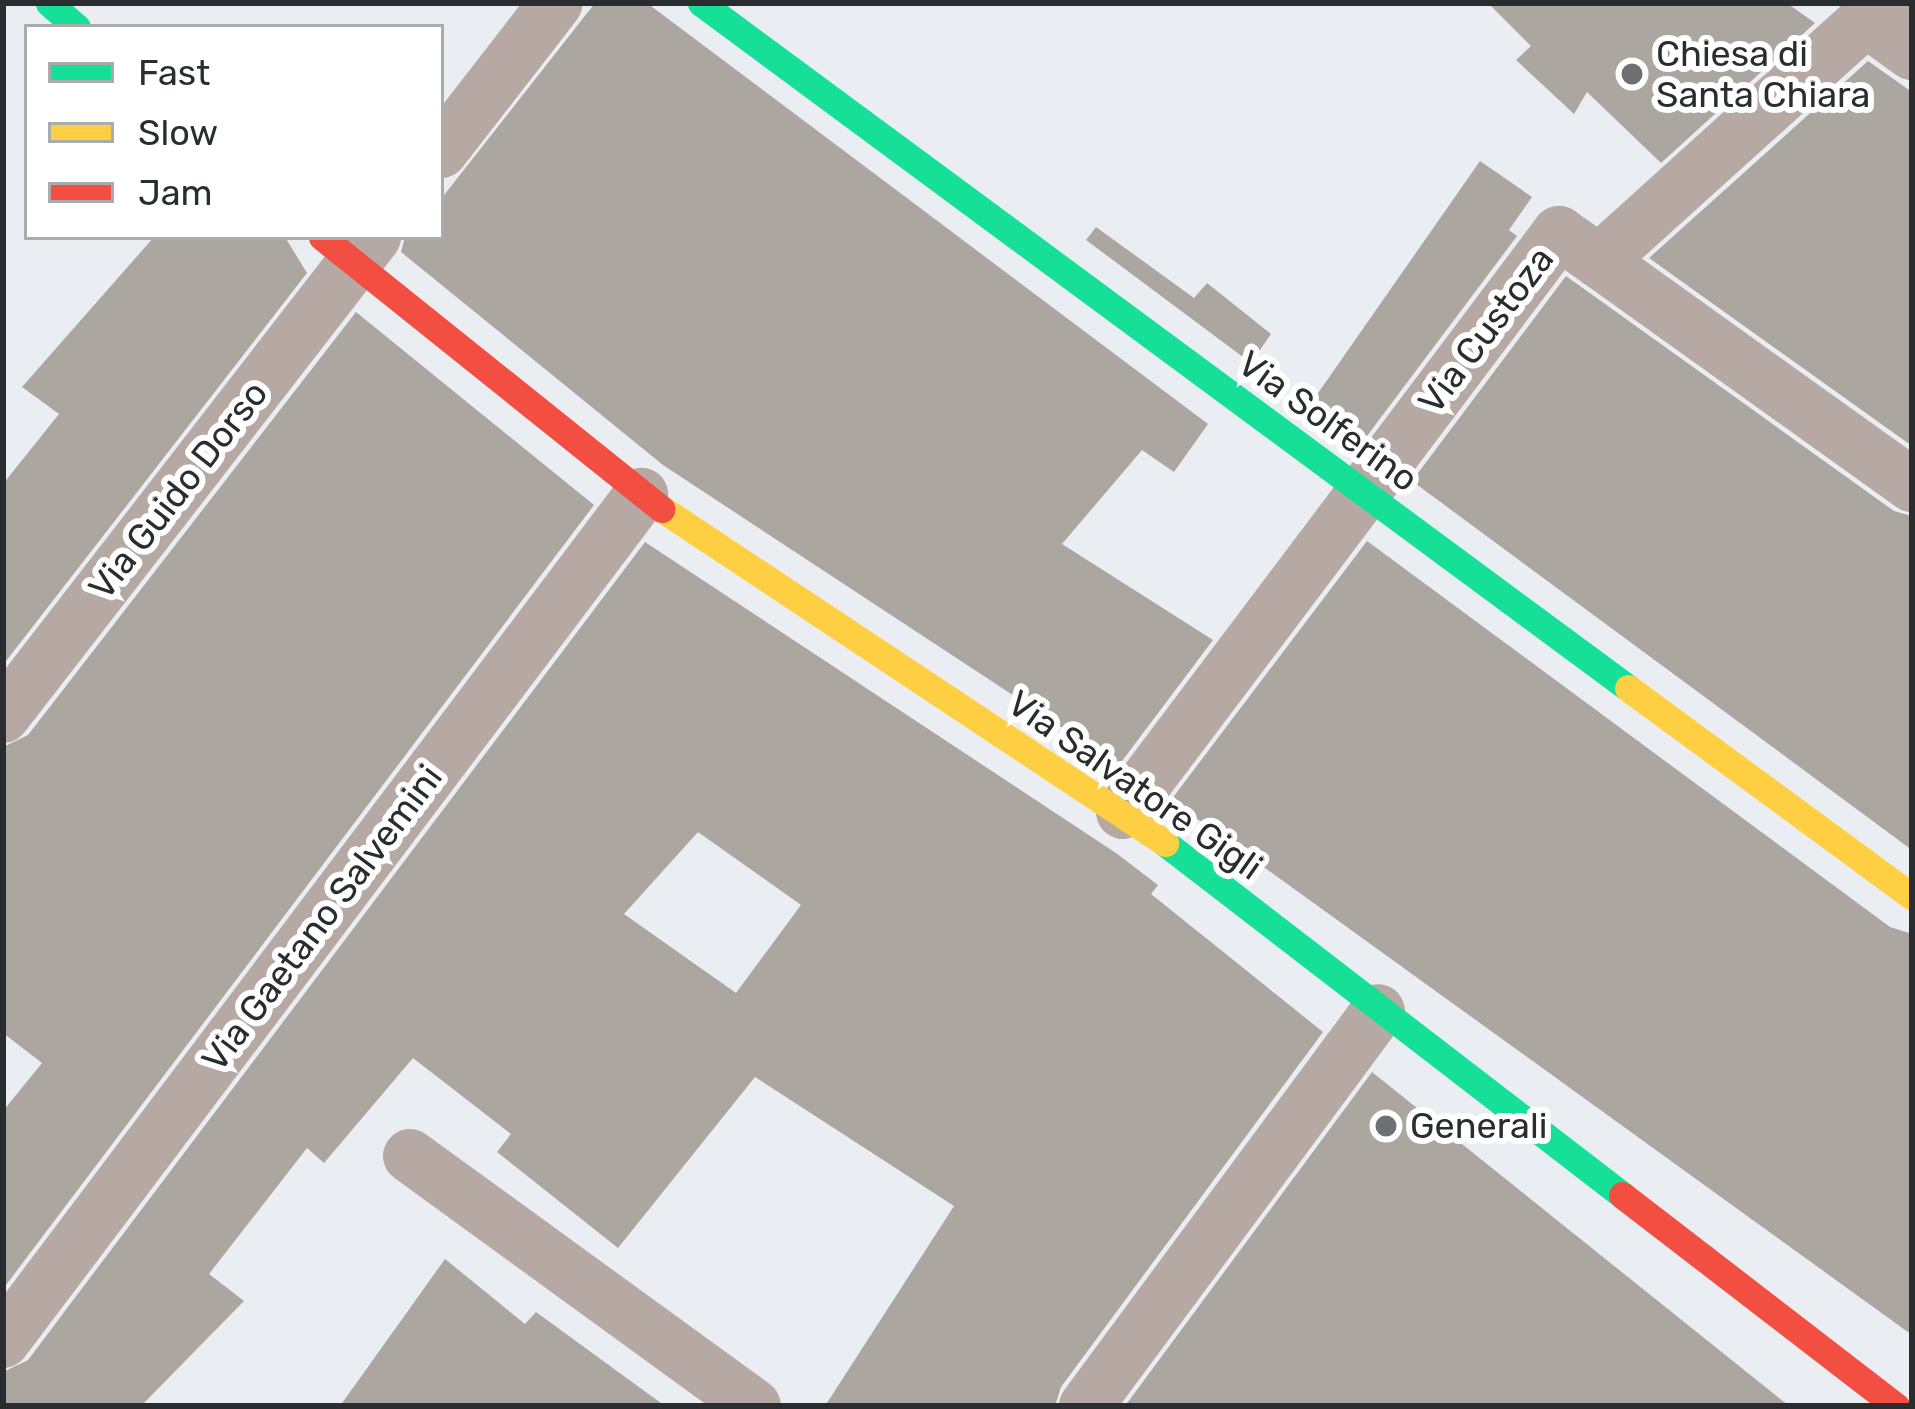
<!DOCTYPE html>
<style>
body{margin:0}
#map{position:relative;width:1915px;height:1409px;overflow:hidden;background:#eaeef2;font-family:Rubik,sans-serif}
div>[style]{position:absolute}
.building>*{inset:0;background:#aca6a0}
.street>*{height:54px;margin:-27px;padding:0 27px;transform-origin:27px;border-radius:27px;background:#b6a9a4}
.fast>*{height:27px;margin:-13.5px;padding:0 13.5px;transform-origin:13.5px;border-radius:13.5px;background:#16e098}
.slow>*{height:27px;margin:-13.5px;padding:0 13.5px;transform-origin:13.5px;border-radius:13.5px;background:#ffcf43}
.jam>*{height:27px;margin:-13.5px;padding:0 13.5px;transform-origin:13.5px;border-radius:13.5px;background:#f24e42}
.dots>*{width:33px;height:33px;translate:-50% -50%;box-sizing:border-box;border:6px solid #fff;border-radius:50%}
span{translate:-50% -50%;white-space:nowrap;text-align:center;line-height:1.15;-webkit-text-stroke:12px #fff;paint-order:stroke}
.poi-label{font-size:36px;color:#2a2d30}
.left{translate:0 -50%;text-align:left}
.street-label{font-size:36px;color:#2a2d30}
.frame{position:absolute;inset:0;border:6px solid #2a2d30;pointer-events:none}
.legend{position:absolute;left:24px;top:24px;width:420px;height:216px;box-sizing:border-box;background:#fff;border:3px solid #aaabac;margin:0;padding:15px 21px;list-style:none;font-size:36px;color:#2a2d30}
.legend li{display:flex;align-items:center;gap:24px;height:60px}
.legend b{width:60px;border:3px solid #aaabac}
</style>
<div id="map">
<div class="building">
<i style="clip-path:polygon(595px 3px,647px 3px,1208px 424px,1174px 472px,1142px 450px,1062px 544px,1213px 640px,1119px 765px,663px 465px,401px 252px,405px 237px,441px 237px,441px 199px)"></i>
<i style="clip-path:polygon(1488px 3px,1787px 3px,1815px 23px,1661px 163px,1587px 92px,1574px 114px,1516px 60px,1531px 46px)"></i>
<i style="clip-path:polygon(1868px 61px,1912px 92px,1912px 446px,1649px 258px)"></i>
<i style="clip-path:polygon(1480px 161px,1532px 197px,1509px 230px,1517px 236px,1361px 444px,1309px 406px)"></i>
<i style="clip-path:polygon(1096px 227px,1194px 298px,1207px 283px,1271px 334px,1251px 363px,1086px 240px)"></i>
<i style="clip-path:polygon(154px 237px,285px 237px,307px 273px,3px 665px,3px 484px,59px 414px,22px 387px)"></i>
<i style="clip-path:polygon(1566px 276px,1894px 511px,1912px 516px,1912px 850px,1412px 481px)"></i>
<i style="clip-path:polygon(356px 312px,594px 505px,3px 1289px,3px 1111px,42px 1063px,3px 1033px,3px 747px,28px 735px)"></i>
<i style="clip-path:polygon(1367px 541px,1890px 927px,1912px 934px,1912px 1335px,1171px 800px)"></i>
<i style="clip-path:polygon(evenodd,645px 542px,1116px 853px,1158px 885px,1151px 894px,1323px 1032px,1061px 1387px,1055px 1406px,825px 1406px,954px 1206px,755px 1077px,618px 1248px,497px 1152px,511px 1134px,413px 1058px,324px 1163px,307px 1148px,209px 1274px,244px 1301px,141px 1406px,3px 1406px,3px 1372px,28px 1360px,645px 542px,698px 832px,801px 905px,736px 993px,624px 914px,698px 832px)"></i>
<i style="clip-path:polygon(1372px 1072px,1789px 1406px,1125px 1406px)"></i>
<i style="clip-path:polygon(445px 1259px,525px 1324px,536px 1312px,665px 1406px,340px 1406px)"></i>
</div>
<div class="street">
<i style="left:1890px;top:3px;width:29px;rotate:145deg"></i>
<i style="left:1866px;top:20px;width:57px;rotate:35.7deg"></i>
<i style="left:441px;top:151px;width:187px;rotate:-52.2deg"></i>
<i style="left:1599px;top:261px;width:385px;rotate:35.6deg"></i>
<i style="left:3px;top:716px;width:606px;rotate:-52.24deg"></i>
<i style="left:1123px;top:812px;width:725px;rotate:-53.02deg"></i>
<i style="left:1559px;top:233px;width:49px;rotate:35deg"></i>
<i style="left:1599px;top:261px;width:360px;rotate:-42.1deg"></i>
<i style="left:410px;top:1156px;width:425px;rotate:36deg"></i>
<i style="left:3px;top:1341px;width:1060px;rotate:-52.98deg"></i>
<i style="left:1086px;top:1406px;width:491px;rotate:-53.5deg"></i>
</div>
<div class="fast">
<i style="left:49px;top:3px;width:37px;rotate:41deg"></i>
<i style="left:701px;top:3px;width:1153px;rotate:36.46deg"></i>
<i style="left:1165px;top:843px;width:577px;rotate:37.6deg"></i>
</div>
<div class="slow">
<i style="left:662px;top:509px;width:604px;rotate:33.58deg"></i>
<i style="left:1628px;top:688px;width:353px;rotate:36.3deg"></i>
</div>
<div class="jam">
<i style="left:322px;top:237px;width:435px;rotate:38.7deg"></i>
<i style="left:1622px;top:1195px;width:346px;rotate:37.6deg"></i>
</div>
<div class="dots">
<i style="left:1632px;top:74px;background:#6d7174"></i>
<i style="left:1386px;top:1126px;background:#6d7174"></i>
</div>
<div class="poi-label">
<span class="left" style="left:1656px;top:74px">Chiesa di<br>Santa Chiara</span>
<span class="left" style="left:1410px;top:1126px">Generali</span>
</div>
<div class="street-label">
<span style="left:1486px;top:330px;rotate:-53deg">Via Custoza</span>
<span style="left:1328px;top:421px;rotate:36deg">Via Solferino</span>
<span style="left:178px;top:490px;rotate:-52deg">Via Guido Dorso</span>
<span style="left:1135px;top:785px;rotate:35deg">Via Salvatore Gigli</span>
<span style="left:322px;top:918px;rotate:-53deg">Via Gaetano Salvemini</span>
</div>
<div class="frame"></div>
<ul class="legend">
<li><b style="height:15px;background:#16e098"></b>Fast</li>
<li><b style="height:15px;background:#ffcf43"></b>Slow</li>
<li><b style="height:15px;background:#f24e42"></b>Jam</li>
</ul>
</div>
